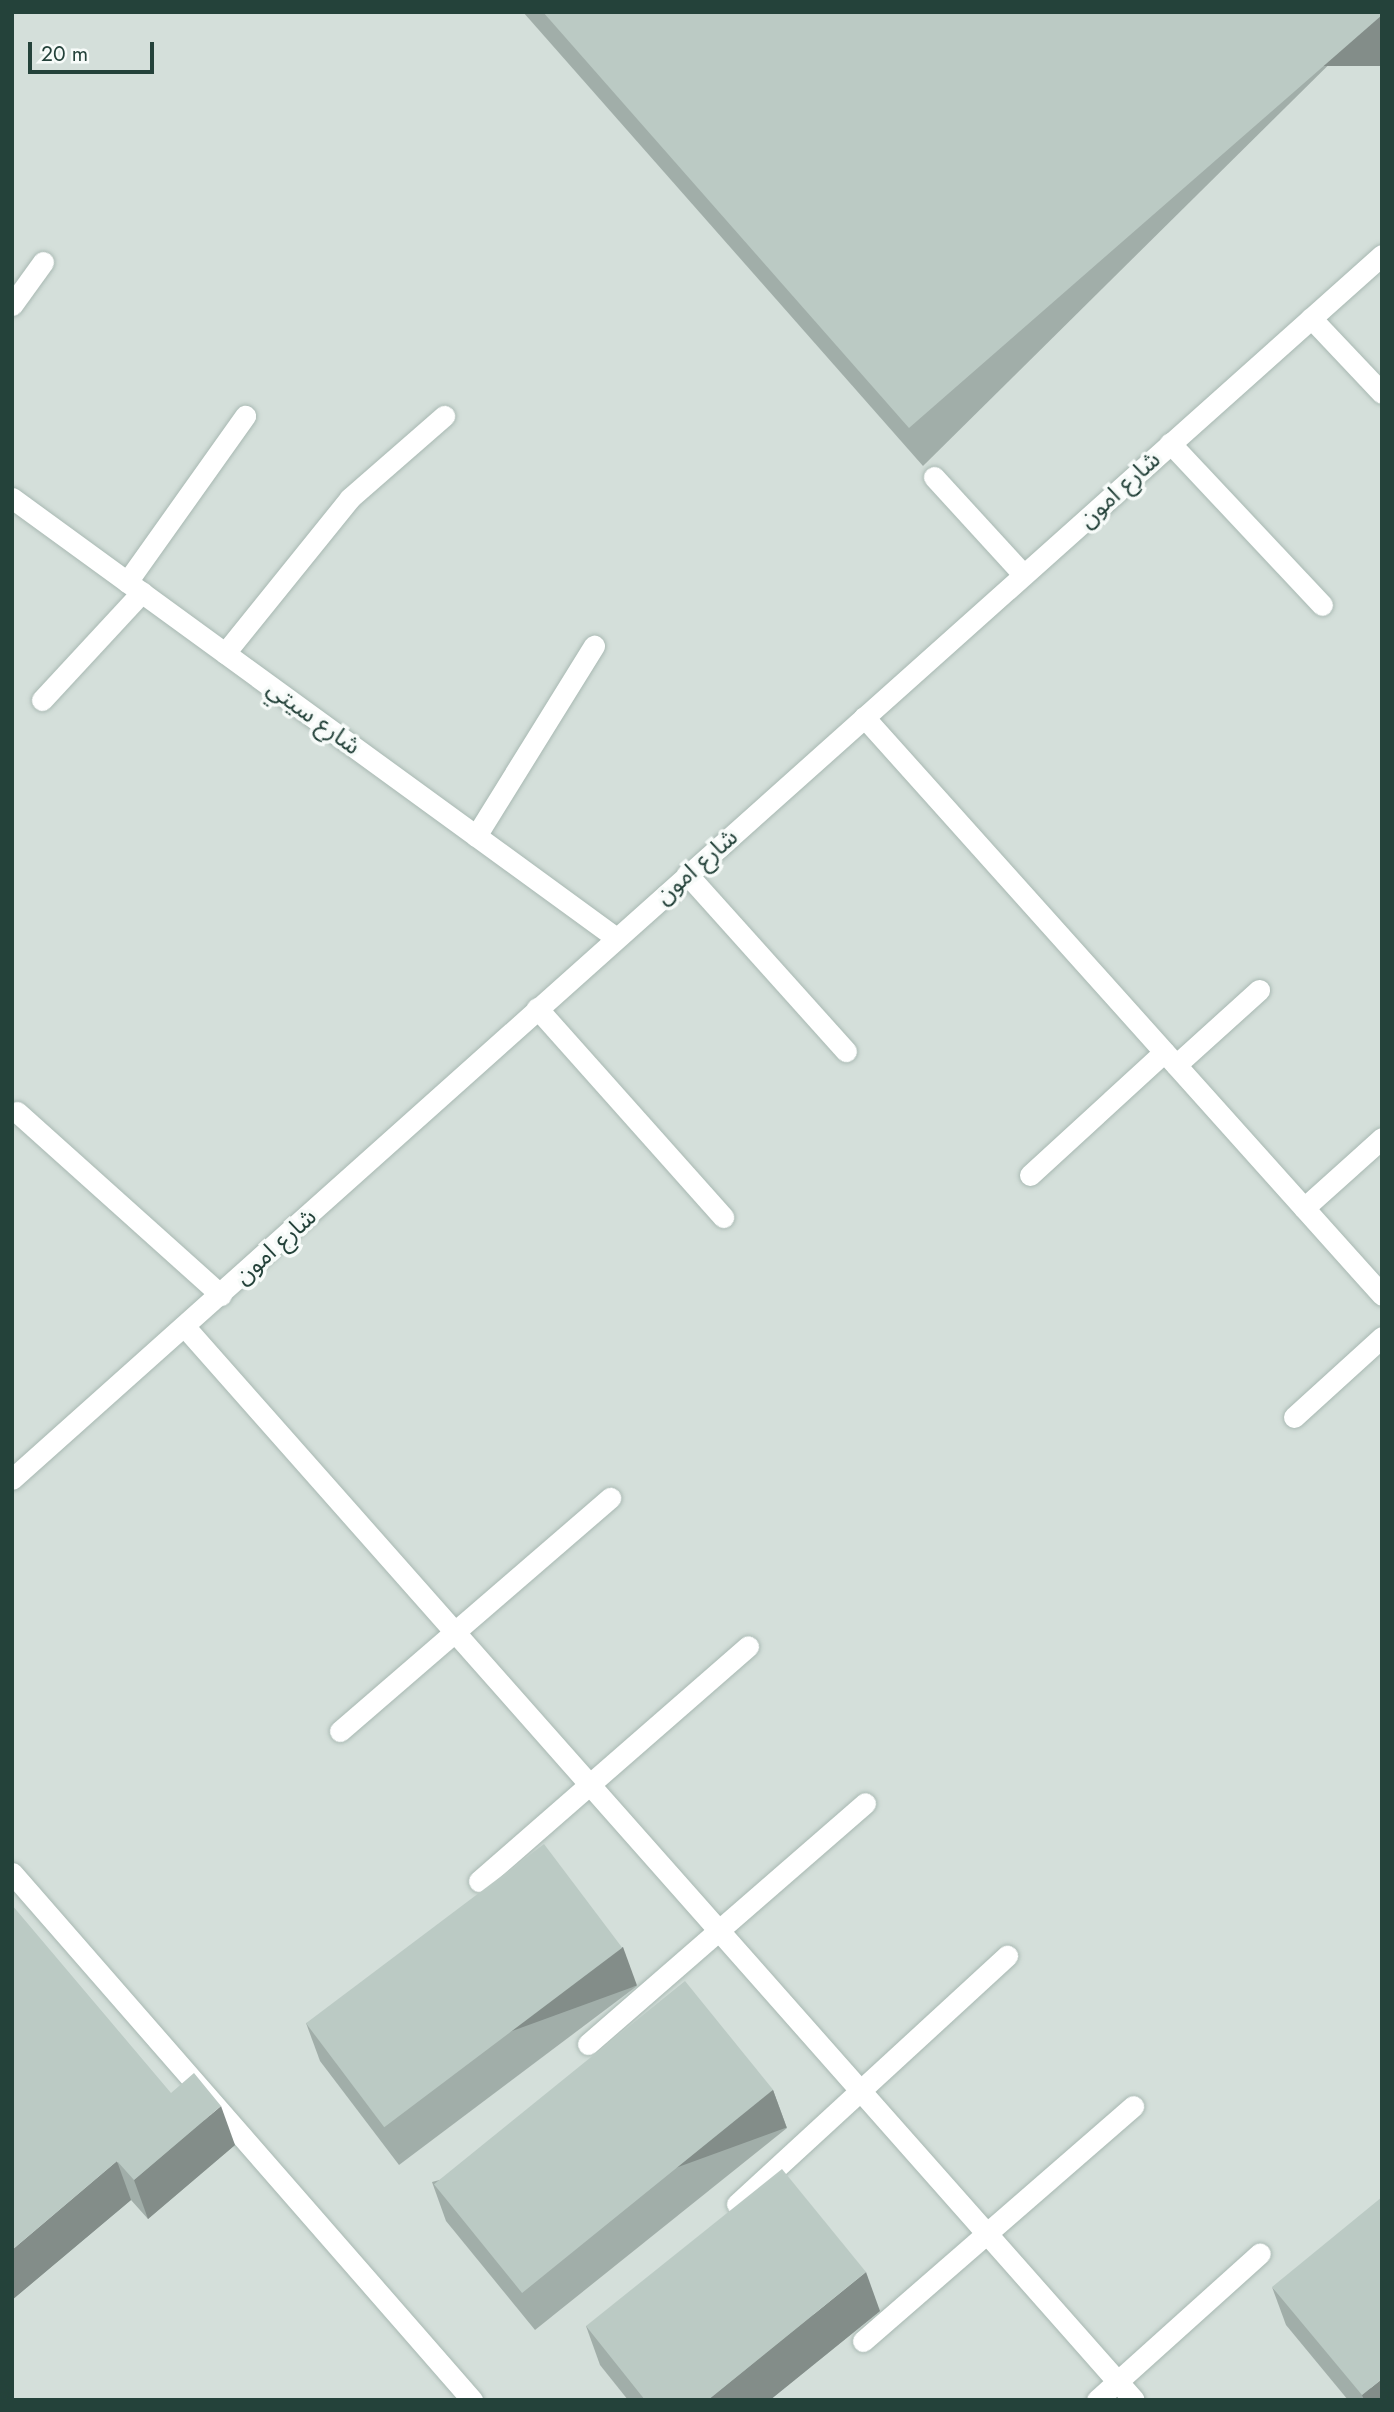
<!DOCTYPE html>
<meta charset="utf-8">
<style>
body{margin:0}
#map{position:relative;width:1394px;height:2412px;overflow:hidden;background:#e6efeb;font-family:Jost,"Noto Sans Arabic",sans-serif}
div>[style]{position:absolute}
.built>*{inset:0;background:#d4dfda;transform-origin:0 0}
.roads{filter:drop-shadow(0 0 2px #a8b8b2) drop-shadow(0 0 2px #a8b8b2)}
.lane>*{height:21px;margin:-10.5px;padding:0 10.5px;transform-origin:10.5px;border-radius:10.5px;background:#fff}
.wall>*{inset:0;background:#a1aea9}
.shaded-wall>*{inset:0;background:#838d89;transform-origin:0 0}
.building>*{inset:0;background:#bbcac4;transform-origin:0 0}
span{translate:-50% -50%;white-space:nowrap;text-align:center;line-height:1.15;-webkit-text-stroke:7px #f7fbf9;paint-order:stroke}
.street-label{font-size:24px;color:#24423a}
.frame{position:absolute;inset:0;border:14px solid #24423a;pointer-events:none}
.scale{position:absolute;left:28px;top:42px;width:126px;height:32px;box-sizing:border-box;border:4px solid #24423a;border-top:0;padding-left:9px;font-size:21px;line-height:24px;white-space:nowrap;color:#24423a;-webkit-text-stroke:5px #f7fbf9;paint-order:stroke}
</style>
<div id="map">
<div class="built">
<i style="left:12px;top:12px;width:1370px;height:2388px"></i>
</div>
<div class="roads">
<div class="lane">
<i style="left:12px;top:305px;width:53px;rotate:-54.2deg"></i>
<i style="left:1311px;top:318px;width:103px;rotate:46.6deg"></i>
<i style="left:1170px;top:443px;width:222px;rotate:46.8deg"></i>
<i style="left:934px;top:477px;width:132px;rotate:47.5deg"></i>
<i style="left:12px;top:498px;width:746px;rotate:36.06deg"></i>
<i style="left:127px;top:582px;width:204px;rotate:-54.6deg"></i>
<i style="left:225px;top:653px;width:199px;rotate:-51.1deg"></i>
<i style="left:350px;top:498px;width:125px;rotate:-41.1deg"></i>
<i style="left:42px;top:700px;width:147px;rotate:-47.2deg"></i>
<i style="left:864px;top:717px;width:776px;rotate:48.13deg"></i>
<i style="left:476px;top:836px;width:224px;rotate:-58.2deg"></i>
<i style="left:687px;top:874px;width:238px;rotate:48.1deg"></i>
<i style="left:537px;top:1008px;width:280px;rotate:48.3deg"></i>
<i style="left:1176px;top:1065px;width:112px;rotate:-42.1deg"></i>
<i style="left:17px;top:1112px;width:274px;rotate:41.9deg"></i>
<i style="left:1030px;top:1175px;width:182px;rotate:-42.5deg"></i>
<i style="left:1304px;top:1208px;width:105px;rotate:-41.9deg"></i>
<i style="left:185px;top:1327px;width:1432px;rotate:48.51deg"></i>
<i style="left:1294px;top:1417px;width:119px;rotate:-42.3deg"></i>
<i style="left:12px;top:1479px;width:1837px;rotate:-41.78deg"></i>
<i style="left:340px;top:1731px;width:357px;rotate:-40.8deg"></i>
<i style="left:12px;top:1873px;width:700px;rotate:48.88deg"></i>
<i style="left:479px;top:1881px;width:357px;rotate:-41.1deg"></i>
<i style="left:588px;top:2044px;width:367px;rotate:-41deg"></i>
<i style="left:737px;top:2204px;width:367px;rotate:-42.6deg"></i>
<i style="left:863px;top:2341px;width:358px;rotate:-41deg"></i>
<i style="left:1097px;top:2400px;width:219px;rotate:-42deg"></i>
</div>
</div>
<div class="wall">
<i style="clip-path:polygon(523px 12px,1382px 12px,923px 466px)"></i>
<i style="clip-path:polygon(637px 1986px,399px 2165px,320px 2061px,306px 2023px)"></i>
<i style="clip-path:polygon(773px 2090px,787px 2128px,535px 2330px,446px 2221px,432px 2182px)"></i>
<i style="clip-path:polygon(171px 2093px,235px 2145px,148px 2219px,131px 2200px,12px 2300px)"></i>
<i style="clip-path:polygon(1272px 2287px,1382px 2400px,1348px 2400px,1286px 2325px)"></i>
<i style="clip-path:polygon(880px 2311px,770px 2400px,628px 2400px,600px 2365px,586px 2326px)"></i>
</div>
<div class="shaded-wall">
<i style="left:1382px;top:15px;width:51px;height:628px;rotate:90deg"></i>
<i style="left:623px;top:1947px;width:41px;height:298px;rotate:70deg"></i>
<i style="left:773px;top:2090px;width:40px;height:323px;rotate:70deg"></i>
<i style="clip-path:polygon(221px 2106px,235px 2145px,148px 2219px,134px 2180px)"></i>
<i style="clip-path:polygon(117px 2161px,131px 2200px,12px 2300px,12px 2250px)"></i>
<i style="clip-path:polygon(866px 2272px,880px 2311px,770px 2400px,708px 2400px)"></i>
<i style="clip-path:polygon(1382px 2379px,1382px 2400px,1364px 2400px,1362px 2395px)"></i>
</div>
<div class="building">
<i style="clip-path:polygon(543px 12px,1382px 12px,1382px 15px,909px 428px)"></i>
<i style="left:544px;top:1844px;width:130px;height:298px;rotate:53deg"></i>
<i style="clip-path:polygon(12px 1905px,171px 2093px,194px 2073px,221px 2106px,134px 2180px,117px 2161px,12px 2250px)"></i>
<i style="left:685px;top:1981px;width:140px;height:323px;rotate:51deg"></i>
<i style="clip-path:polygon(782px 2169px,866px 2272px,708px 2400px,645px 2400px,586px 2326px)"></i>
<i style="clip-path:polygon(1382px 2197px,1382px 2379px,1362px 2395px,1272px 2287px)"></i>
</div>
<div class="street-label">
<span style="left:1119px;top:489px;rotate:-42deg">شارع امون</span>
<span style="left:314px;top:717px;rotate:36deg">شارع سيتي</span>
<span style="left:696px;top:866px;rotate:-41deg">شارع امون</span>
<span style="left:275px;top:1246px;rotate:-42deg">شارع امون</span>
</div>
<div class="frame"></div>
<div class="scale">20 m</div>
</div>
